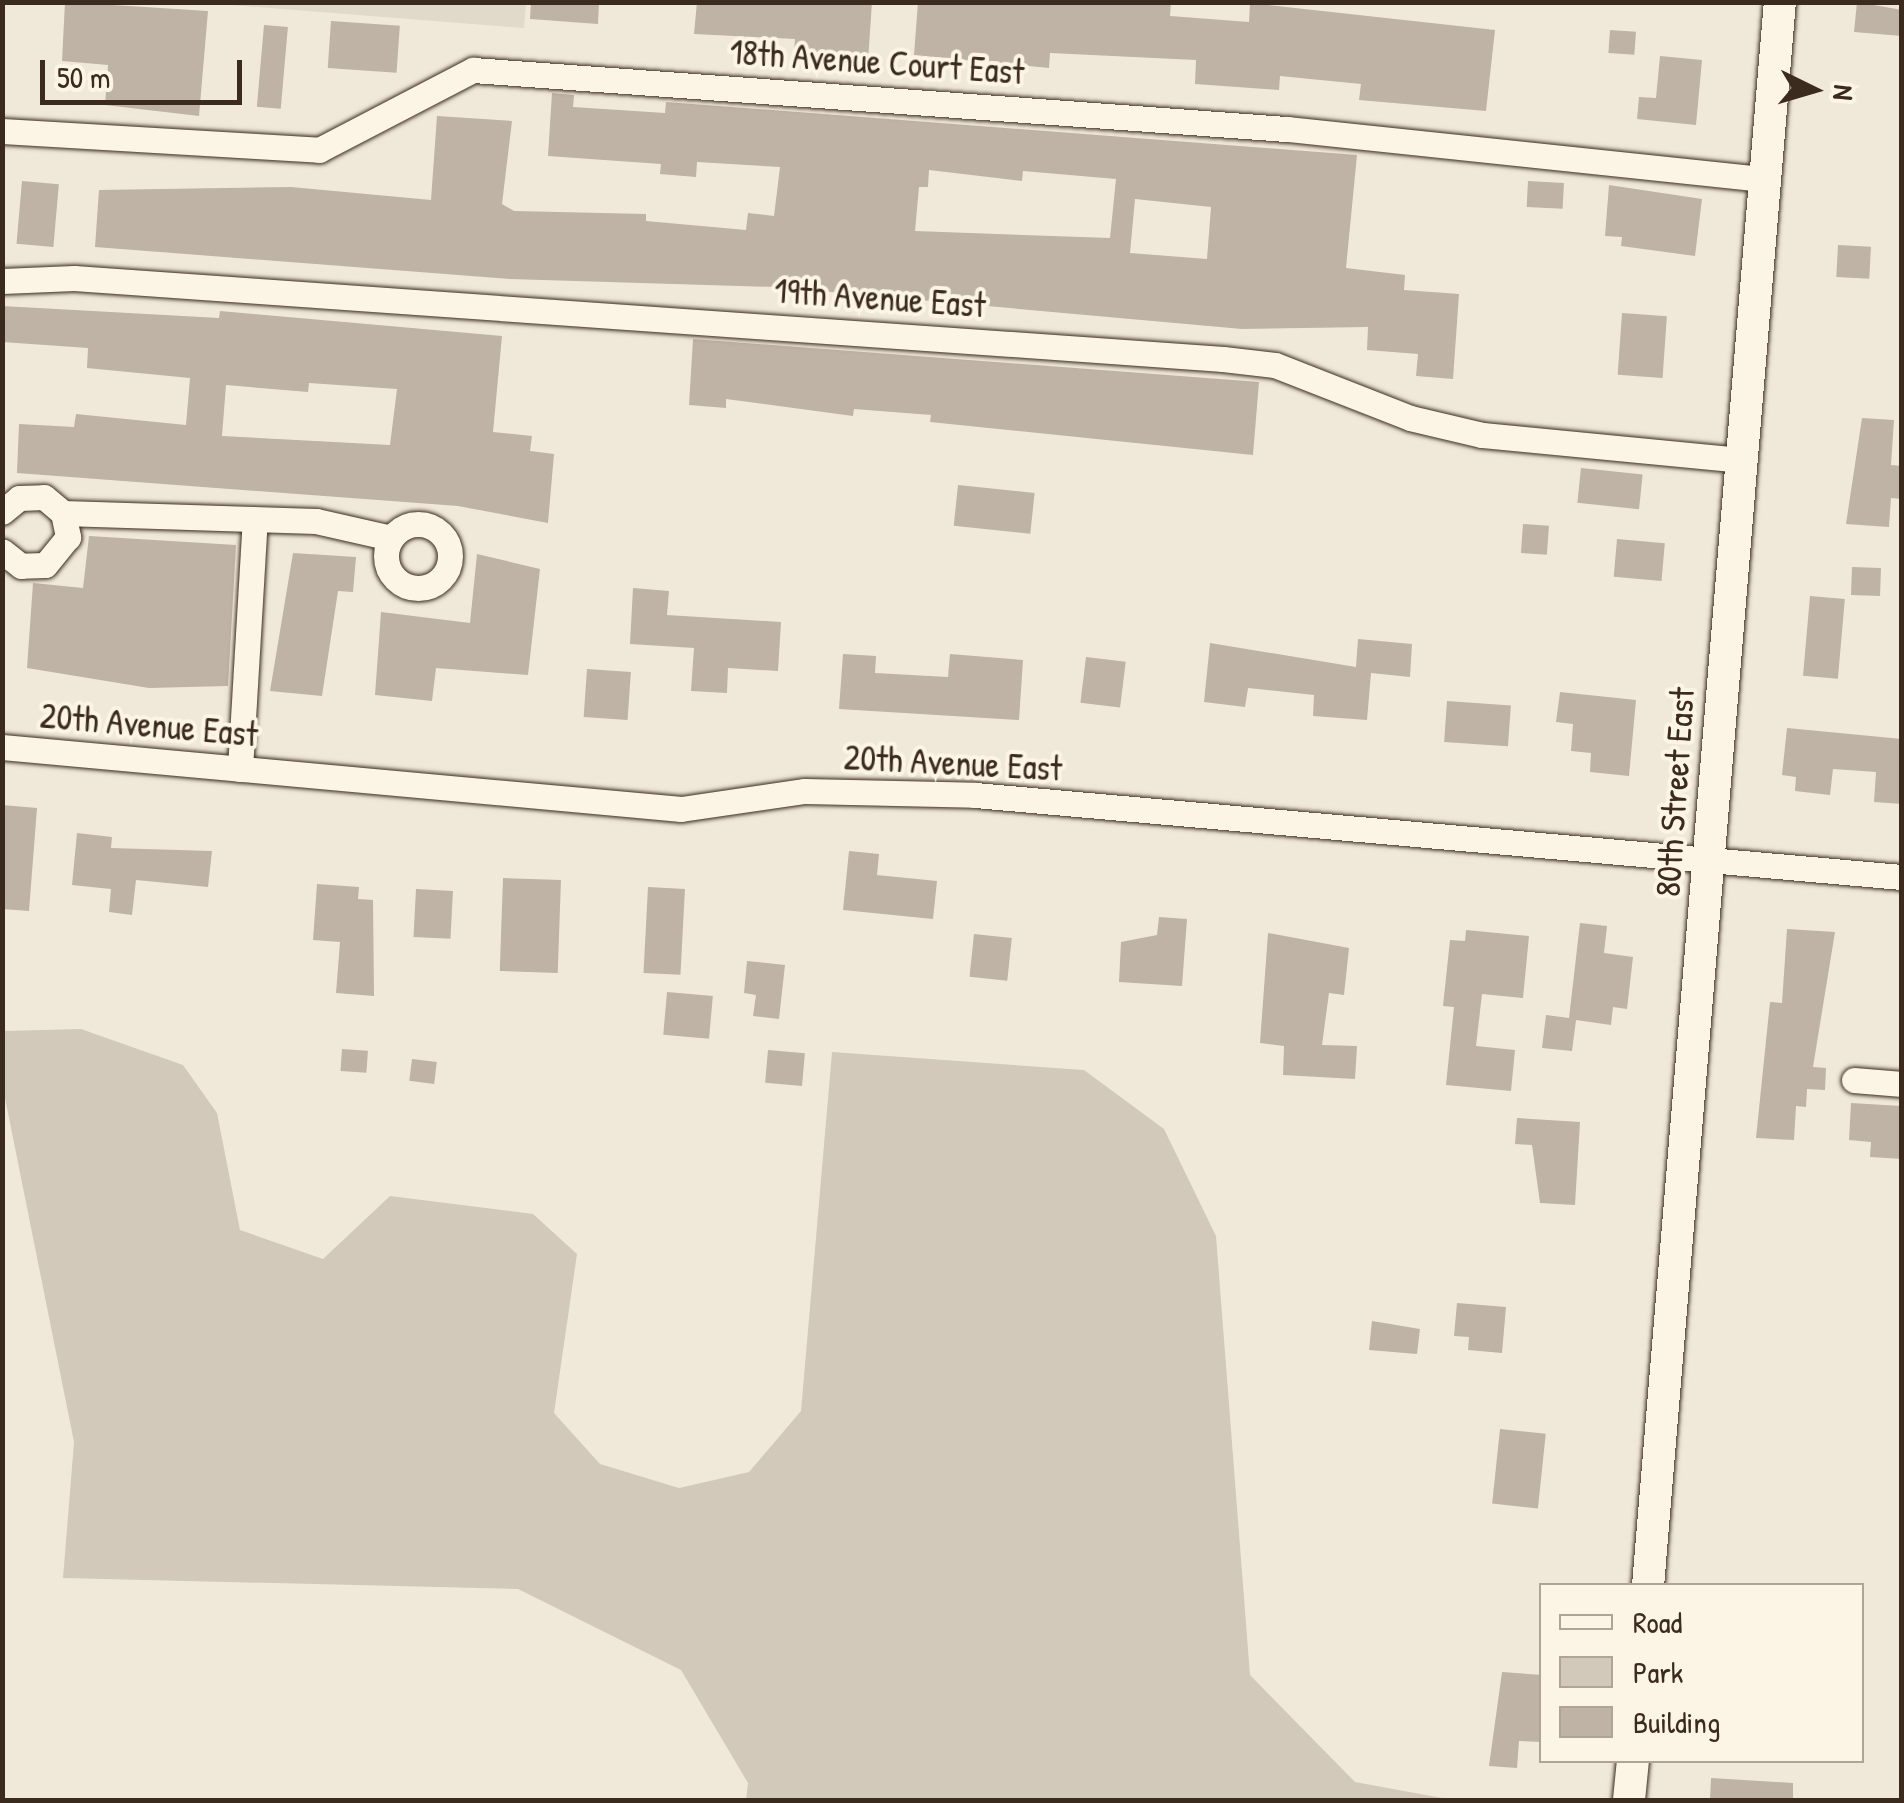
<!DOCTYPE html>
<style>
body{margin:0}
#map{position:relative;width:1904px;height:1803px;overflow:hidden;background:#f0e9d9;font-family:"Patrick Hand",sans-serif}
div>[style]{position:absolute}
.built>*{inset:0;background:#e1d9c9}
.green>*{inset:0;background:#d2c9ba}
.building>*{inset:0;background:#beb3a4;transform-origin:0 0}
.roads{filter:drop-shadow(0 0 2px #3b2a1e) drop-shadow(0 0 2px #3b2a1e)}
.minor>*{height:25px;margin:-12.5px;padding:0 12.5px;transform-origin:12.5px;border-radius:12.5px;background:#fcf5e5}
.minor>.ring{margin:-12.5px;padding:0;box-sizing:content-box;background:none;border:25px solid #fcf5e5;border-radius:50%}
.tertiary>*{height:32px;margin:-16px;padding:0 16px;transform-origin:16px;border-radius:16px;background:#fcf5e5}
span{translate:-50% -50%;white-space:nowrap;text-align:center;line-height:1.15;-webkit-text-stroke:8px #fcf5e5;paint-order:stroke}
.street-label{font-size:35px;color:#3b2a1e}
.frame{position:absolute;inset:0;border:5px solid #3b2a1e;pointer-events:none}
.legend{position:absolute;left:1539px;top:1583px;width:325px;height:180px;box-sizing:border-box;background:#fcf5e5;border:2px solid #afa495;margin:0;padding:12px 18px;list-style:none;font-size:30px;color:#3b2a1e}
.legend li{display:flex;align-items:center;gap:20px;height:50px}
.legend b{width:50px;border:2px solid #afa495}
.north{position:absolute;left:1764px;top:40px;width:100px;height:100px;-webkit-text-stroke:8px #fcf5e5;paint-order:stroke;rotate:95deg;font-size:28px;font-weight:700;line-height:40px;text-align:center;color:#3b2a1e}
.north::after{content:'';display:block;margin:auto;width:35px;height:45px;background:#3b2a1e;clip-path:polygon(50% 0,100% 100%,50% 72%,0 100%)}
.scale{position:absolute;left:40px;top:60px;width:202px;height:45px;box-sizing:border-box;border:5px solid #3b2a1e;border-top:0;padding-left:12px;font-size:30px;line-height:35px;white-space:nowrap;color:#3b2a1e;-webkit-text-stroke:8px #fcf5e5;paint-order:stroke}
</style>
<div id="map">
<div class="built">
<i style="clip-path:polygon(205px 3px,526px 3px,524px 28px)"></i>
</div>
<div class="green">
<i style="clip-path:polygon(81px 1029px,183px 1065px,217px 1113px,240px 1230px,323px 1259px,390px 1196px,533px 1214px,577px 1254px,554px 1413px,600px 1464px,679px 1488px,749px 1472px,801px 1411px,832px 1052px,1084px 1070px,1164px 1129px,1216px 1236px,1250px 1675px,1355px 1782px,1453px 1800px,746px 1800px,748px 1783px,681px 1670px,518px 1589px,63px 1578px,74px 1442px,3px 1088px,2px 1031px)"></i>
</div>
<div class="building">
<i style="clip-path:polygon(65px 2px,208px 11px,199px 116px,105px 105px,108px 65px,62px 61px)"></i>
<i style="clip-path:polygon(531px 2px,599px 2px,598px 24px,530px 19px)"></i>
<i style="clip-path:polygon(697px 2px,872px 2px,868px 61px,794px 50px,795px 39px,694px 34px)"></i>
<i style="clip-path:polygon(918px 2px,1171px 2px,1170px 16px,1249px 22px,1250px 3px,1495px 30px,1486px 111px,1359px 100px,1361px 84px,1280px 76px,1279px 90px,1195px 84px,1196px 60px,1050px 53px,1049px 68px,914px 55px)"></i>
<i style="clip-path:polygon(1857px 2px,1902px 10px,1902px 36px,1854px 32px)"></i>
<i style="left:331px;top:21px;width:69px;height:47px;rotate:4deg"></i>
<i style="left:264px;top:25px;width:24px;height:82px;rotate:5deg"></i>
<i style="left:1610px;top:30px;width:26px;height:23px;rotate:4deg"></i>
<i style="clip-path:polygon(1660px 56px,1702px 60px,1696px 125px,1637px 119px,1639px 97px,1656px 98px)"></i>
<i style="clip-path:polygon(evenodd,552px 93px,574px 95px,573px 107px,665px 113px,666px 102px,1357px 155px,1346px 268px,1405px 275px,1404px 290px,1459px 294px,1453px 379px,1416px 376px,1418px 354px,1367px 350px,1368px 327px,1242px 329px,775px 287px,510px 279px,95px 247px,99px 190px,291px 187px,431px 200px,437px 116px,512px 121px,502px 204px,514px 211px,646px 214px,646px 221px,746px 230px,748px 213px,774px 216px,780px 167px,697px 162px,696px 177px,660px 174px,661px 164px,548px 156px,552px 93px,929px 170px,1022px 181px,1023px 171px,1116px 179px,1110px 238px,915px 231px,919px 187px,928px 187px,929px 170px,552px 93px,1135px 199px,1211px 207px,1207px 259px,1130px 253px,1135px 199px)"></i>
<i style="left:22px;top:181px;width:37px;height:63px;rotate:5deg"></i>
<i style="left:1528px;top:181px;width:36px;height:26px;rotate:3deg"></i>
<i style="clip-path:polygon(1609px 185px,1702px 199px,1695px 256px,1621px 246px,1622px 237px,1605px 236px)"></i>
<i style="left:1838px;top:245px;width:33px;height:32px;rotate:3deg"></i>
<i style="clip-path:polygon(evenodd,2px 306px,219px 318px,220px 311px,502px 336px,493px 432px,532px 436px,530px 451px,554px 454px,548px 523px,458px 506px,17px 473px,19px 424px,74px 427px,76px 414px,186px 425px,190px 378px,87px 368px,88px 348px,2px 342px,2px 306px,309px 383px,397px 389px,390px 445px,222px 436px,226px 385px,308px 392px,309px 383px)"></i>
<i style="left:1622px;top:313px;width:45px;height:62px;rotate:4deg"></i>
<i style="clip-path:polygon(693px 339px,1259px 382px,1253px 455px,930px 422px,931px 415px,854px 409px,853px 416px,726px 399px,726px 408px,689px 405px)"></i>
<i style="clip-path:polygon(1862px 418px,1894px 420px,1891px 465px,1902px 466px,1902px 499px,1891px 498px,1889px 527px,1846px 524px)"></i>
<i style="left:1581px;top:468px;width:62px;height:35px;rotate:6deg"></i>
<i style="left:958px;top:485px;width:77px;height:41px;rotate:6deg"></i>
<i style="left:1523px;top:524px;width:26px;height:29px;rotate:4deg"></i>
<i style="clip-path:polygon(89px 536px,236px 545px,228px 686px,149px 688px,27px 668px,33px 583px,83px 588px)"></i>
<i style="left:1617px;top:539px;width:48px;height:38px;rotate:5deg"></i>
<i style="clip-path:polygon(293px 553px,356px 557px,353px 592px,338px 591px,322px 696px,270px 691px)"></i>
<i style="clip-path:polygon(477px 554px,540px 569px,528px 675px,436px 668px,432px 701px,375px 695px,381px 612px,470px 623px)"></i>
<i style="left:1852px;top:567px;width:29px;height:28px;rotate:2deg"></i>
<i style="clip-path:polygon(633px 588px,669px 591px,667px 615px,781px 622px,778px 671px,728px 668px,727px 693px,691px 691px,694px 648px,630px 644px)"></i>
<i style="left:1810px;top:596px;width:35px;height:80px;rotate:5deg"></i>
<i style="clip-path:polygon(1358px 639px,1412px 644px,1410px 677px,1371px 673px,1367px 720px,1313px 716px,1314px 695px,1248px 688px,1245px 707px,1204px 702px,1210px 643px,1356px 667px)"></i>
<i style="clip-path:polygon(843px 654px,876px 656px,875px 673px,948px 677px,950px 654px,1023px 660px,1019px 720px,839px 709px)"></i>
<i style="left:1086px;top:657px;width:40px;height:46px;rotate:7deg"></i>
<i style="left:587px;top:669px;width:44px;height:48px;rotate:4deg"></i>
<i style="clip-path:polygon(1560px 692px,1636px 700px,1629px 776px,1590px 772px,1591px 753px,1571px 751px,1573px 724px,1556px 722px)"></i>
<i style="left:1447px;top:701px;width:64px;height:41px;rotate:4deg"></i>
<i style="clip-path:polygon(1787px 728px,1902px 739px,1902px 804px,1874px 802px,1876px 772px,1833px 769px,1830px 795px,1795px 791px,1796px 777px,1782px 775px)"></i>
<i style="clip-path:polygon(2px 805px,37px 808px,29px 911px,2px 909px)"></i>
<i style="clip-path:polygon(77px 833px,112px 837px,111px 848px,212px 851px,208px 887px,136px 880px,132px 915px,109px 912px,111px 889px,72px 885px)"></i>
<i style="clip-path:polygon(849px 851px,879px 854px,877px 875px,937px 881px,933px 919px,843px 910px)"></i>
<i style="left:503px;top:878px;width:58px;height:93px;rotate:2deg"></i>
<i style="clip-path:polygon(317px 884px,359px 887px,358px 899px,373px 900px,374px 996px,336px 993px,340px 942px,313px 940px)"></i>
<i style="left:648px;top:887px;width:37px;height:86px;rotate:3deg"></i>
<i style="left:416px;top:889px;width:37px;height:48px;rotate:3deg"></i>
<i style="clip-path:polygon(1159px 917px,1187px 919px,1182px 986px,1119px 982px,1121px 942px,1157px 935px)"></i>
<i style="clip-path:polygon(1580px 923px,1607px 926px,1604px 953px,1633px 957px,1627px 1009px,1613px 1007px,1611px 1025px,1576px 1020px,1572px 1051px,1542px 1048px,1546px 1015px,1569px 1018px)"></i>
<i style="clip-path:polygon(1787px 929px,1835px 932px,1813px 1067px,1826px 1068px,1825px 1090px,1807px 1089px,1806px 1107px,1796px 1106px,1794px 1140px,1756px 1138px,1770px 1002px,1782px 1003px)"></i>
<i style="clip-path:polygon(1466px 930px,1529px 936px,1523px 998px,1482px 994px,1476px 1046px,1515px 1050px,1511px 1091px,1446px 1085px,1454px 1007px,1443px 1006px,1450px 940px,1465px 941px)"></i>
<i style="clip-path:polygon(1268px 933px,1349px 948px,1344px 995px,1329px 993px,1322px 1045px,1357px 1046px,1355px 1079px,1283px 1075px,1284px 1046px,1260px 1043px)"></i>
<i style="left:974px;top:934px;width:38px;height:43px;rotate:6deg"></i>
<i style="clip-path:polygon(747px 961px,785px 965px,779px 1019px,753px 1016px,756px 995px,744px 993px)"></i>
<i style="left:667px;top:992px;width:46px;height:43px;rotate:5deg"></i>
<i style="left:342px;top:1049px;width:26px;height:22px;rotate:4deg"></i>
<i style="left:768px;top:1050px;width:37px;height:33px;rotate:5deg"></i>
<i style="left:412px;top:1059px;width:25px;height:22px;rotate:7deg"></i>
<i style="clip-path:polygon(1851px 1103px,1902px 1106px,1902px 1159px,1870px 1157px,1871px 1142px,1849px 1140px)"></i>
<i style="clip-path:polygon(1517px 1118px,1580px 1122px,1575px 1205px,1540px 1203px,1532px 1145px,1515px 1144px)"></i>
<i style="clip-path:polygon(1457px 1303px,1506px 1307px,1502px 1353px,1468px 1350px,1469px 1337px,1454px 1336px)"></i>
<i style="clip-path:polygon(1372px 1321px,1420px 1329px,1417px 1354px,1369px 1350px)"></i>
<i style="left:1500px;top:1429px;width:46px;height:75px;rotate:6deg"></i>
<i style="clip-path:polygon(1502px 1672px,1542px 1675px,1542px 1742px,1519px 1741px,1517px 1768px,1489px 1766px)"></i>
<i style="clip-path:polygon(1711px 1778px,1793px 1783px,1793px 1800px,1710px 1800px)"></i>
</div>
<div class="roads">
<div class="minor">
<i style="left:2px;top:131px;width:318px;rotate:3.4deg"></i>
<i style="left:319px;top:150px;width:174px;rotate:-27.5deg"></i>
<i style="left:473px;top:70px;width:816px;rotate:4.15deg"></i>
<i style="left:1287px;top:129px;width:481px;rotate:6deg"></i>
<i style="left:2px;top:281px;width:72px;rotate:-2.4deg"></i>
<i style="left:74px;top:278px;width:1152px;rotate:4.03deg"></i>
<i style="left:1223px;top:359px;width:52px;rotate:6.6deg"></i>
<i style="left:1275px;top:365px;width:145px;rotate:21.4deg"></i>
<i style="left:1410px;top:418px;width:74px;rotate:13.3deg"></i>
<i style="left:1482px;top:435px;width:260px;rotate:5.5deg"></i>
<i style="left:2px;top:512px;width:22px;rotate:-39deg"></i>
<i style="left:19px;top:498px;width:25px;rotate:-2deg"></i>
<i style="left:44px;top:497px;width:25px;rotate:40deg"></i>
<i style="left:63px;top:513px;width:25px;rotate:78deg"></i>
<i style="left:68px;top:537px;width:36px;rotate:129deg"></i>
<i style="left:45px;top:565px;width:24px;rotate:178deg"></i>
<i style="left:21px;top:566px;width:24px;rotate:-142deg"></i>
<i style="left:63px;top:513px;width:253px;rotate:1.8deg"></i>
<i style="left:316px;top:521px;width:77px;rotate:12.8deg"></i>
<i class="ring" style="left:386px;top:524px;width:39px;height:39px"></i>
<i style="left:2px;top:747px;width:682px;rotate:5.22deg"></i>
<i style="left:681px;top:809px;width:125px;rotate:-8.3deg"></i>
<i style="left:805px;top:791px;width:170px;rotate:1.3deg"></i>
<i style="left:975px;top:795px;width:931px;rotate:5.06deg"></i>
<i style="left:240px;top:769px;width:250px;rotate:-86.6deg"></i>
<i style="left:1854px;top:1080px;width:48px;rotate:4.8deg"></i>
</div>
<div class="tertiary">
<i style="left:1648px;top:1586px;width:1589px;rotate:-85.24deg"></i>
<i style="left:1629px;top:1800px;width:40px;rotate:-84.3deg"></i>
</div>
</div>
<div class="street-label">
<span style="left:877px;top:62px;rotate:4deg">18th Avenue Court East</span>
<span style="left:880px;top:298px;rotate:4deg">19th Avenue East</span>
<span style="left:149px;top:725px;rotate:5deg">20th Avenue East</span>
<span style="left:953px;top:763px;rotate:3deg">20th Avenue East</span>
<span style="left:1675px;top:792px;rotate:-86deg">80th Street East</span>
</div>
<div class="frame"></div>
<ul class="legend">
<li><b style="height:12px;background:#fcf5e5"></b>Road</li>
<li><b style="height:28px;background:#d2c9ba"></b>Park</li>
<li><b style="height:28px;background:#beb3a4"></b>Building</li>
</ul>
<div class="north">N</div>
<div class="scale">50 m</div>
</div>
